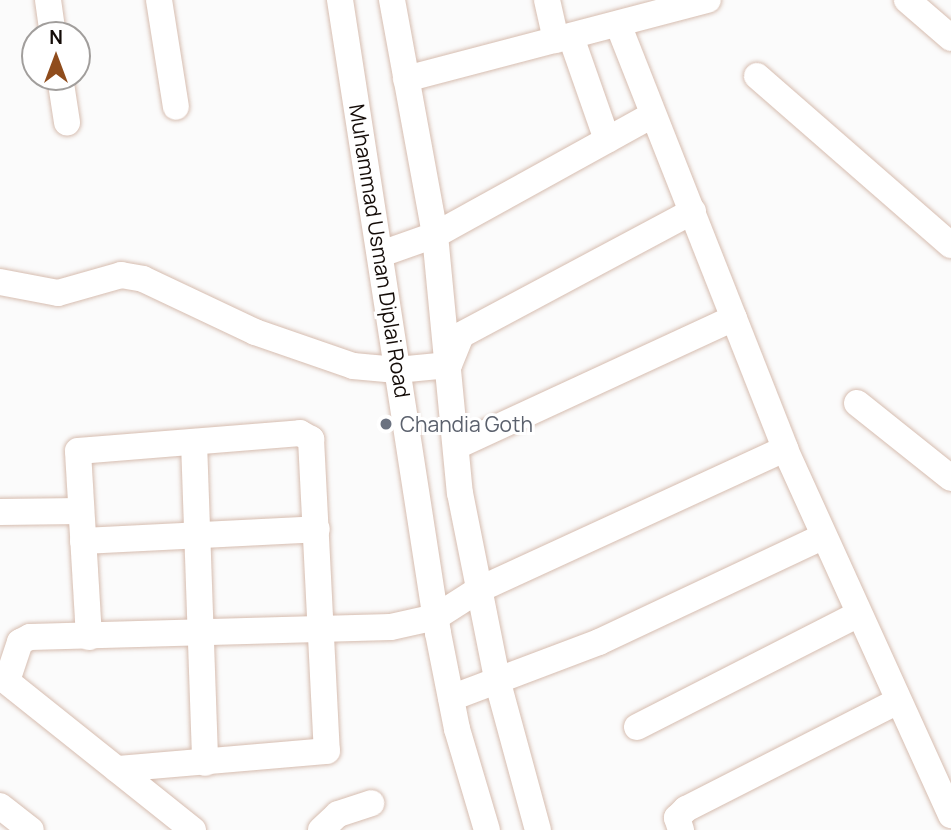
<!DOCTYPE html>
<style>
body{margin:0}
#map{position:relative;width:951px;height:830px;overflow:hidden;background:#fbfbfb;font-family:Manrope,sans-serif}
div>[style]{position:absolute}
.roads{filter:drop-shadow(0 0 2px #d6bdb0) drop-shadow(0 0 2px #d6bdb0)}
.minor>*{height:26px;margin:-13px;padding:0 13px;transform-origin:13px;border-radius:13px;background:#fff}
.dots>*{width:19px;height:19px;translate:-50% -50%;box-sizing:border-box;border:4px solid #fff;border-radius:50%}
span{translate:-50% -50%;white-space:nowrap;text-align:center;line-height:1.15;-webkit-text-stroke:6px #fff;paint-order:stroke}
.street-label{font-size:21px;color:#140c08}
.worship-label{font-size:21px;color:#5b616d}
.left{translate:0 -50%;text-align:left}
.north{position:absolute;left:21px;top:21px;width:70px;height:70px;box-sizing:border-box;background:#fff;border:2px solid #a19e9c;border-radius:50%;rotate:0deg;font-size:19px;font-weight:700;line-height:28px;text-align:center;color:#140c08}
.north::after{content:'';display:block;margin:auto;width:24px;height:32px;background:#8f4c1c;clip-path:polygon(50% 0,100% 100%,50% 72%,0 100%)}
</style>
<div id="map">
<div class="roads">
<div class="minor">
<i style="left:48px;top:0;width:35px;rotate:82deg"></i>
<i style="left:159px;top:0;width:108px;rotate:81deg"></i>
<i style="left:340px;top:0;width:641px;rotate:81.2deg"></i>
<i style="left:438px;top:633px;width:98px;rotate:78.8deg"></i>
<i style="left:457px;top:729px;width:105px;rotate:73.5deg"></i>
<i style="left:392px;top:0;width:239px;rotate:79.6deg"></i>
<i style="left:435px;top:235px;width:259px;rotate:84.5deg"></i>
<i style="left:460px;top:493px;width:194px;rotate:78.7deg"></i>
<i style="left:498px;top:683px;width:152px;rotate:74.8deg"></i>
<i style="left:547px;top:0;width:41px;rotate:77.3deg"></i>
<i style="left:907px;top:0;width:58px;rotate:40.8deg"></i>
<i style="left:618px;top:24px;width:457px;rotate:68.5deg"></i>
<i style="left:785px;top:449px;width:402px;rotate:65.6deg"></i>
<i style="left:571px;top:37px;width:109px;rotate:70.7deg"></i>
<i style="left:757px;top:76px;width:257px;rotate:41.1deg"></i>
<i style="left:60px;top:77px;width:46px;rotate:81.2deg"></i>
<i style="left:406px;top:79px;width:312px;rotate:-14.7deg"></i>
<i style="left:381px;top:254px;width:57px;rotate:-19.4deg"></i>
<i style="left:435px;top:235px;width:248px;rotate:-28.9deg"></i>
<i style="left:0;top:282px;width:59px;rotate:10.7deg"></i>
<i style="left:58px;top:293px;width:66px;rotate:-15.9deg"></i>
<i style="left:121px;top:275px;width:22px;rotate:10deg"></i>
<i style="left:143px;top:279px;width:124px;rotate:25.3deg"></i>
<i style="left:255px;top:332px;width:104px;rotate:19.1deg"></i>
<i style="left:353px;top:366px;width:44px;rotate:5.2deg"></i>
<i style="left:397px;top:370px;width:52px;rotate:-5.5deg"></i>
<i style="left:449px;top:365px;width:32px;rotate:-68deg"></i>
<i style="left:461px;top:335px;width:263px;rotate:-28.1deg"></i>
<i style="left:857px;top:403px;width:120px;rotate:38.6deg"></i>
<i style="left:194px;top:442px;width:321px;rotate:88deg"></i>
<i style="left:457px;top:446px;width:305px;rotate:-24.8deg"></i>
<i style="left:0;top:512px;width:81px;rotate:-0.7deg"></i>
<i style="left:83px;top:541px;width:234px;rotate:-2.9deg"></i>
<i style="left:89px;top:637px;width:186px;rotate:-93.4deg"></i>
<i style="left:78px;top:451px;width:223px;rotate:-4.6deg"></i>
<i style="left:300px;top:433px;width:13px;rotate:29deg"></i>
<i style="left:311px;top:439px;width:312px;rotate:87.1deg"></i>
<i style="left:327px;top:751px;width:211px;rotate:175.1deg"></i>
<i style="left:0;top:676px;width:247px;rotate:38.6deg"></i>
<i style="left:7px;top:681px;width:41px;rotate:-71.6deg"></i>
<i style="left:20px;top:642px;width:11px;rotate:-27deg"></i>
<i style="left:30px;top:637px;width:361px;rotate:-1.6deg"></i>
<i style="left:391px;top:627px;width:46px;rotate:-12.5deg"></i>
<i style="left:436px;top:617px;width:50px;rotate:-32.7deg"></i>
<i style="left:478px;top:590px;width:338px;rotate:-24.7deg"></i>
<i style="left:451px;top:698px;width:158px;rotate:-20.7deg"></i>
<i style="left:599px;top:642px;width:246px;rotate:-25.2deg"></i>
<i style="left:637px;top:727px;width:247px;rotate:-27deg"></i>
<i style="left:0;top:806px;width:39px;rotate:38deg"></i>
<i style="left:321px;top:830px;width:23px;rotate:-43deg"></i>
<i style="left:338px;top:814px;width:35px;rotate:-18deg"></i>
<i style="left:681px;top:830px;width:13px;rotate:-108deg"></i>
<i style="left:677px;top:818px;width:13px;rotate:-45deg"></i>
<i style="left:686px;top:809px;width:236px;rotate:-27deg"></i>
</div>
</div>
<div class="dots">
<i style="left:386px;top:424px;background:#6b7280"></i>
</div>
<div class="street-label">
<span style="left:380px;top:251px;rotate:81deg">Muhammad Usman Diplai Road</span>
</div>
<div class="worship-label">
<span class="left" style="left:400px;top:424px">Chandia Goth</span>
</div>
<div class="north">N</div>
</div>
